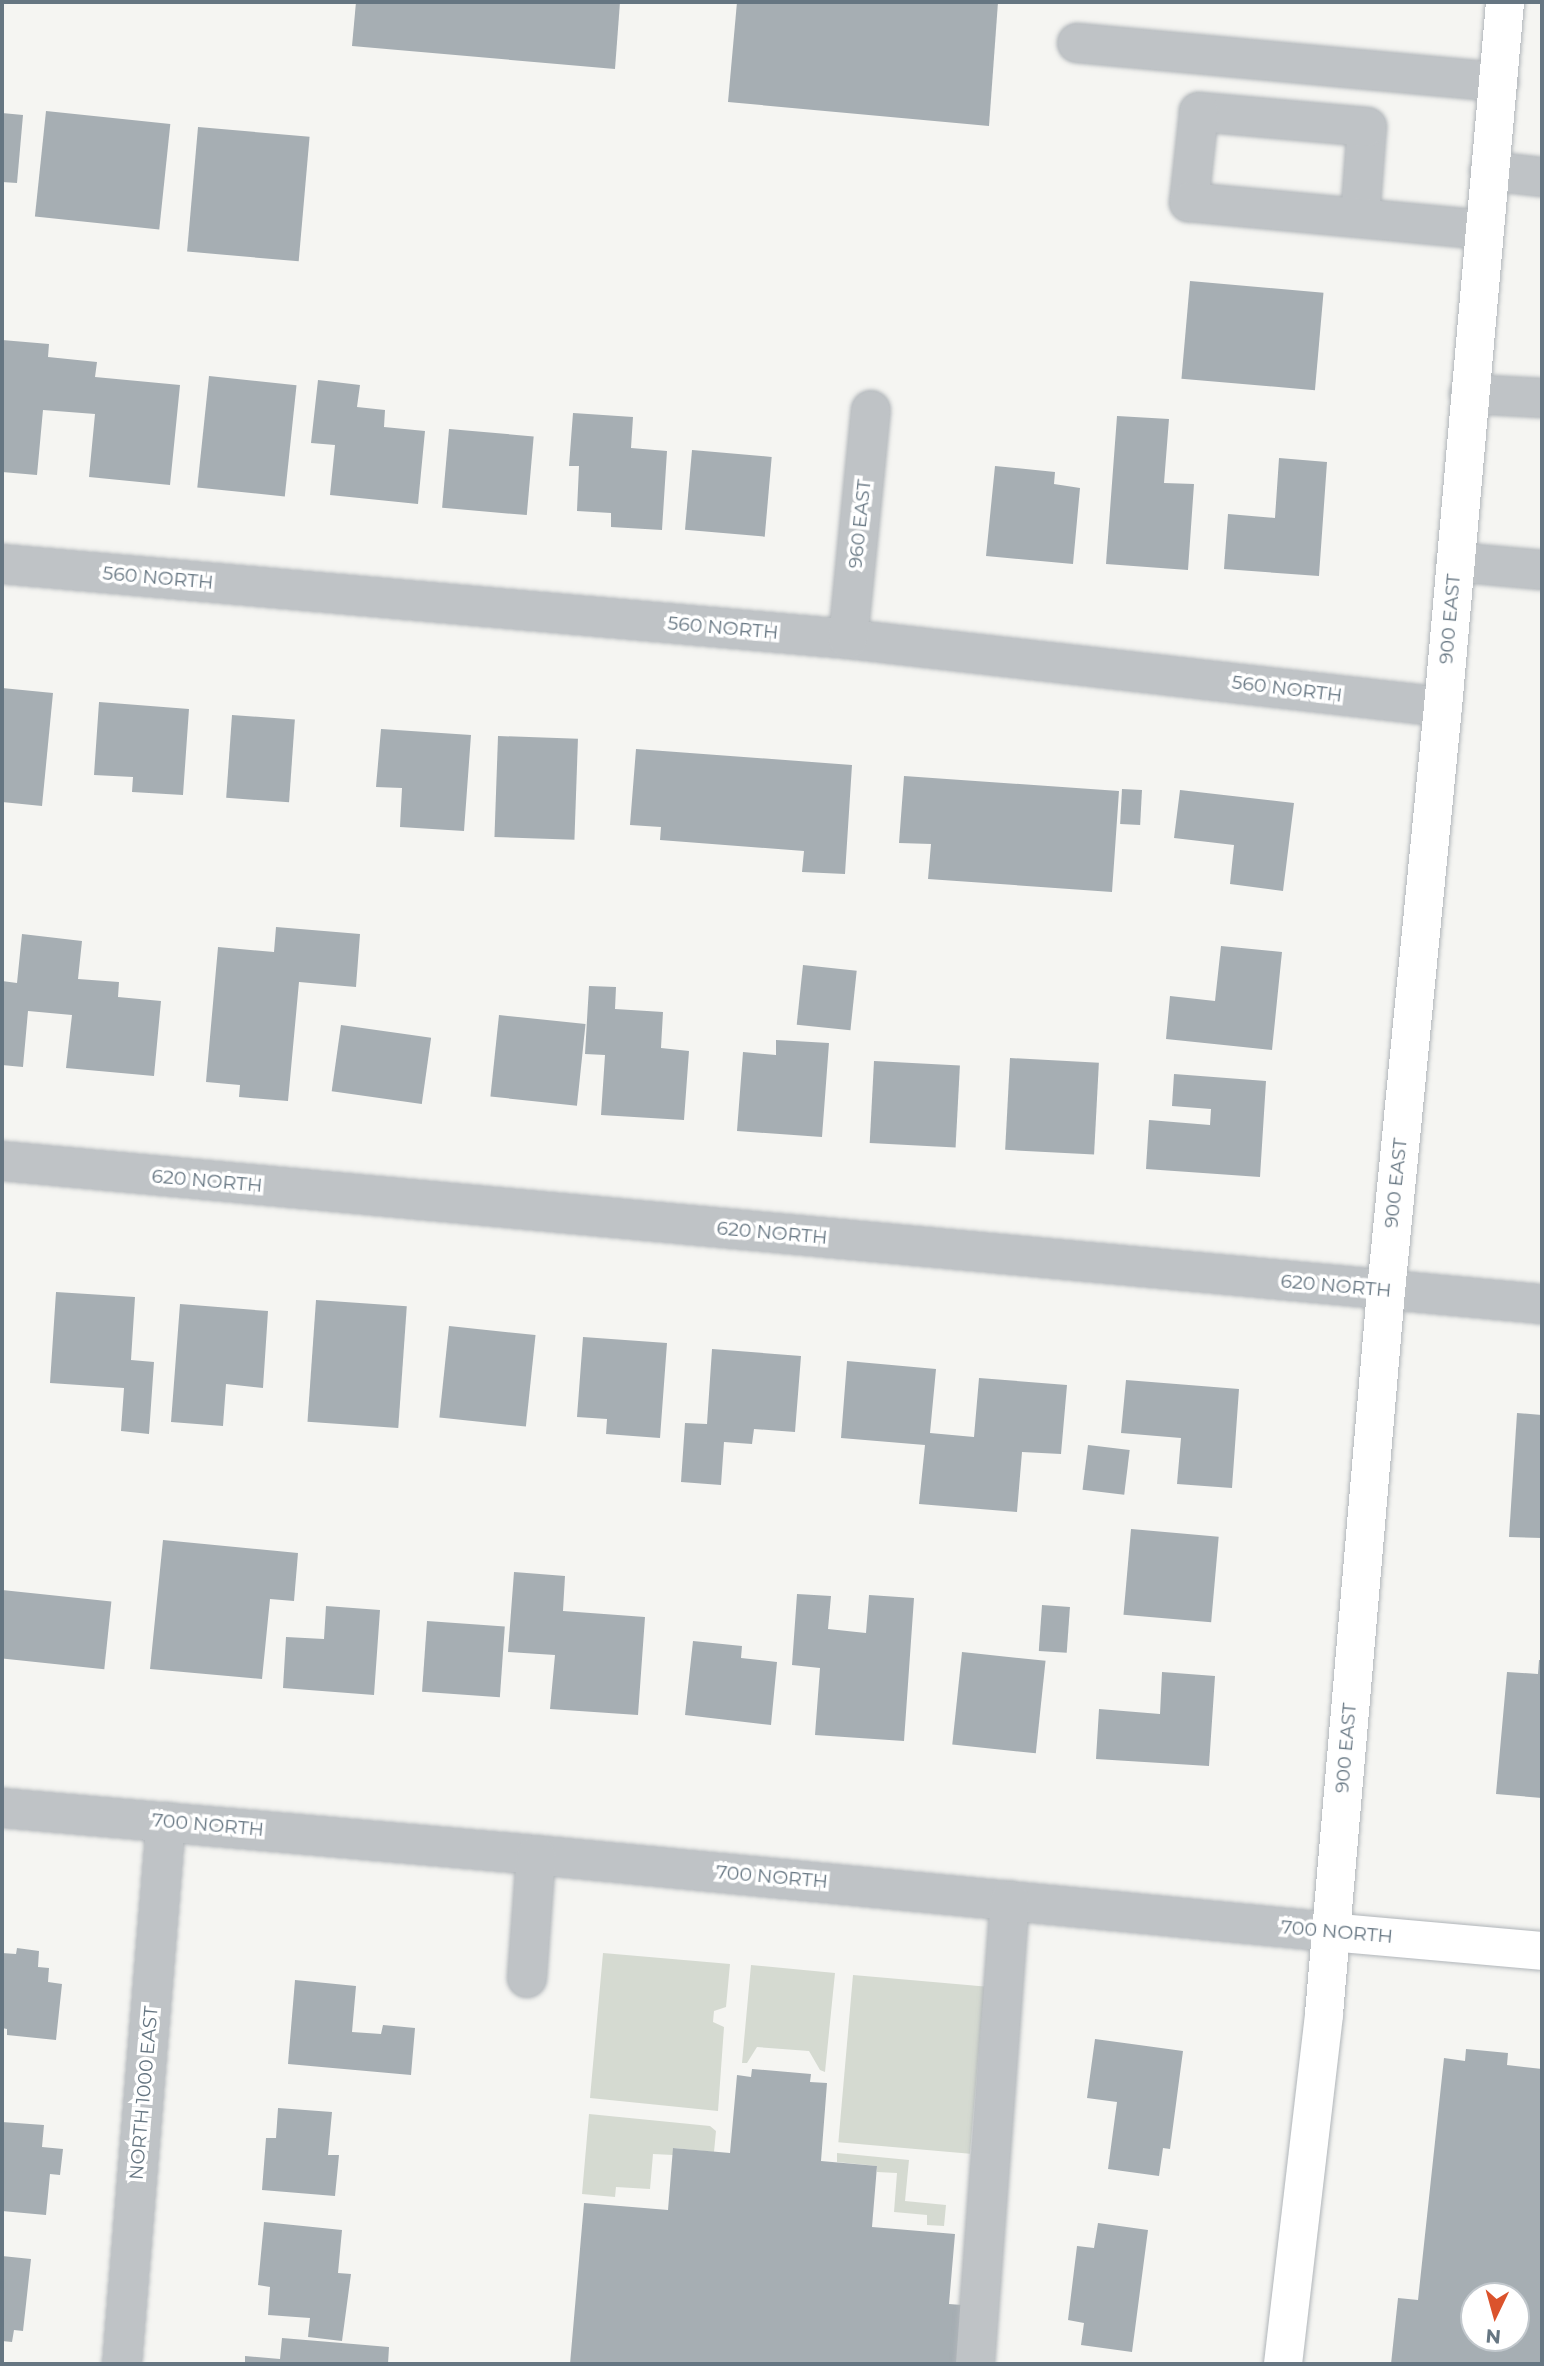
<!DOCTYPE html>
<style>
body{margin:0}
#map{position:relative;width:1544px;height:2366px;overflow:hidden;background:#f5f5f2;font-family:Montserrat,sans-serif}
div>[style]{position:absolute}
.green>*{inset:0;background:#d5dad1;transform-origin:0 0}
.building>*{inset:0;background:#a6aeb3;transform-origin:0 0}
.roads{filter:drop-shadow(0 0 2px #b0b5b9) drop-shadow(0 0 2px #b0b5b9)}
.minor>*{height:38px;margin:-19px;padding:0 19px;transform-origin:19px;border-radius:19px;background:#bfc3c6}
.major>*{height:38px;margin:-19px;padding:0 19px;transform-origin:19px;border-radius:19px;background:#fff}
span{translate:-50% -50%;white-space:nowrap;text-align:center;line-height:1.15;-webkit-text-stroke:7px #fff;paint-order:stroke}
.street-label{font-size:19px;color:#667682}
.frame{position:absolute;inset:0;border:4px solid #667682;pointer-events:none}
.north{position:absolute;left:1460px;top:2282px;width:70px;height:70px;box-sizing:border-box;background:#fff;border:2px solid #c2c8cd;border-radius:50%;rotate:185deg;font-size:19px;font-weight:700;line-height:28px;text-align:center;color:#667682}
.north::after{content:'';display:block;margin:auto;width:24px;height:32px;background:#db532c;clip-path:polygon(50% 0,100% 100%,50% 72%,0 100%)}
</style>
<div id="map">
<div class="green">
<i style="clip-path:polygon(603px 1953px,730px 1964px,726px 2007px,714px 2011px,713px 2022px,724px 2027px,718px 2111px,590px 2098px)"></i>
<i style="clip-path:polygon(751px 1965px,835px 1973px,825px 2072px,820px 2070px,809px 2051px,757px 2047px,747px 2063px,742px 2063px)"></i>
<i style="left:853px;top:1975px;width:132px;height:168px;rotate:5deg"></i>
<i style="clip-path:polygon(589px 2114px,710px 2126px,716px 2131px,714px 2152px,674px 2148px,673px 2155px,653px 2154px,650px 2189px,616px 2187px,615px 2197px,582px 2194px)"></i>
<i style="clip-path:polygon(837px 2153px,909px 2160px,905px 2201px,946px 2205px,944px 2226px,927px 2225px,927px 2215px,894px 2212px,897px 2173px,877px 2172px,877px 2166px,837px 2162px)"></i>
</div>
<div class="building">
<i style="clip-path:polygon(356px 2px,620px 2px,615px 69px,352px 46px)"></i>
<i style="clip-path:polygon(737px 2px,998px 2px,989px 126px,728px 102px)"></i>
<i style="left:46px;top:111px;width:125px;height:106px;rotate:6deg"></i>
<i style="clip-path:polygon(2px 113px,23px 115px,17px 183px,2px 182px)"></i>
<i style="left:198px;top:127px;width:112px;height:125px;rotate:5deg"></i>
<i style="left:1190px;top:281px;width:134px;height:98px;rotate:5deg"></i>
<i style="clip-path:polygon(2px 340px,49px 344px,48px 357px,97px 362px,95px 377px,180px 385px,170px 485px,89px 477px,95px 414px,43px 410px,37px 475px,2px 472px)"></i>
<i style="left:209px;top:376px;width:88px;height:112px;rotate:6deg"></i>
<i style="clip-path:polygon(318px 380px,360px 385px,357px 407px,385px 410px,384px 427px,425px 431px,418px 504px,330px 495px,335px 445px,311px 443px)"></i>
<i style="clip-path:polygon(573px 413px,633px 417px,631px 448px,667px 451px,662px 530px,611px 527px,611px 513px,577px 511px,579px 466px,569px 466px)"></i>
<i style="clip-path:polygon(1117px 416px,1169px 419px,1164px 483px,1194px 484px,1188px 570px,1106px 564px)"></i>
<i style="left:449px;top:429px;width:85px;height:79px;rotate:5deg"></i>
<i style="left:692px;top:450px;width:80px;height:80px;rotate:5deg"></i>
<i style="clip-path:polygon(1279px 458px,1327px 462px,1319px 576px,1224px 569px,1228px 514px,1275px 518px)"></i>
<i style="clip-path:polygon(995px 466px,1055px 472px,1054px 484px,1080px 488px,1073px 564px,986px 556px)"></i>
<i style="clip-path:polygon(2px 688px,53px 693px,42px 806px,2px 802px)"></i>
<i style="clip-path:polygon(99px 702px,189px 709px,183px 795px,132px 792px,133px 777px,94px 775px)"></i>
<i style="left:232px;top:715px;width:63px;height:83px;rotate:4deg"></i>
<i style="clip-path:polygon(381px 729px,471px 735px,464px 831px,400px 827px,402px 788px,376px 787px)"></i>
<i style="left:498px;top:736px;width:80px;height:101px;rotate:2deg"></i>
<i style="clip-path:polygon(636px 749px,852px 765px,845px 874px,802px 872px,804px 851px,660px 840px,661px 827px,630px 825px)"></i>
<i style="clip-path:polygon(904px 776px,1119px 791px,1112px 892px,928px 879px,931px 844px,899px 843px)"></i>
<i style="left:1122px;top:789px;width:20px;height:35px;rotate:3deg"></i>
<i style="clip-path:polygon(1180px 790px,1294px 803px,1283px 891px,1230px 884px,1234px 845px,1174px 838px)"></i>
<i style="clip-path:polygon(276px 927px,360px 934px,356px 987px,299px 982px,288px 1101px,239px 1097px,240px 1085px,206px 1082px,218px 947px,274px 952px)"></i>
<i style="clip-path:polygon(22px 934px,82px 941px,78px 979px,119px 982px,118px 997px,161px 1001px,154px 1076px,66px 1068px,72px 1015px,28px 1011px,23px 1067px,2px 1065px,2px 981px,17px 983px)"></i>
<i style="clip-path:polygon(1221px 946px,1282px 952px,1272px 1050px,1166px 1039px,1170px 996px,1215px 1001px)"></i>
<i style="left:803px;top:965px;width:54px;height:60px;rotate:6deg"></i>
<i style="clip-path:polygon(589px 986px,616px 987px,615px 1009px,663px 1012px,661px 1048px,689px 1051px,684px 1120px,601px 1115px,605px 1055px,585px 1054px)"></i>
<i style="left:499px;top:1015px;width:87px;height:82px;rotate:6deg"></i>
<i style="left:341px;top:1025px;width:91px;height:67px;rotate:8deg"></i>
<i style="clip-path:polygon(776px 1040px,829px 1043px,822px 1137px,737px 1131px,743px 1052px,776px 1055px)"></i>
<i style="left:1010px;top:1058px;width:89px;height:92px;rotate:3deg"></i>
<i style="left:874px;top:1061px;width:86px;height:82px;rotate:3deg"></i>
<i style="clip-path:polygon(1174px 1074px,1266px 1081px,1260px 1177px,1146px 1169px,1149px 1120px,1210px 1125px,1211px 1109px,1172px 1106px)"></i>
<i style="clip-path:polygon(56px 1292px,135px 1297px,131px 1360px,154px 1362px,149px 1434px,121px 1431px,124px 1388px,50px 1383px)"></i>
<i style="left:316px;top:1300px;width:91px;height:122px;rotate:4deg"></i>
<i style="clip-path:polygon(180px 1304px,268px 1311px,263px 1388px,226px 1384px,223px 1426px,171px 1422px)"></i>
<i style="left:449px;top:1326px;width:87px;height:92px;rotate:6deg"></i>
<i style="clip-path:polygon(583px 1337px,667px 1343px,660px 1438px,606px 1434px,607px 1419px,577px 1417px)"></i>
<i style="clip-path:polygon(712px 1349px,801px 1356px,795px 1432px,754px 1429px,752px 1444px,724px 1442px,721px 1485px,681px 1482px,685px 1423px,707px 1424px)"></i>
<i style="clip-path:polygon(847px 1361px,936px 1369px,930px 1433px,974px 1437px,979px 1378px,1067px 1385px,1061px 1454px,1022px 1452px,1017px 1512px,919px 1504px,925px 1445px,841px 1438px)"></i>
<i style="clip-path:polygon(1126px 1380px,1239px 1389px,1232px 1488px,1177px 1484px,1181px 1438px,1121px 1433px)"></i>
<i style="clip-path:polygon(1517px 1413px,1542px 1415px,1542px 1538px,1509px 1537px)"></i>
<i style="left:1088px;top:1445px;width:42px;height:45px;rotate:7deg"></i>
<i style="left:1131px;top:1529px;width:88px;height:86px;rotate:5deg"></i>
<i style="clip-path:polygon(163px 1540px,298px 1553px,294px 1601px,270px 1599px,262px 1679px,150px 1669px)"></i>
<i style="clip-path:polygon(514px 1572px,565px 1576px,563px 1611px,645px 1617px,638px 1715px,550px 1709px,555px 1655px,508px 1652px)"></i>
<i style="left:2px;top:1590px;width:110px;height:68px;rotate:6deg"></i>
<i style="clip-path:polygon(797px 1594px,831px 1596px,828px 1629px,866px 1633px,869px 1595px,914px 1598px,904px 1741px,815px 1735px,820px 1668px,792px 1665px)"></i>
<i style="left:1042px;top:1605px;width:28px;height:46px;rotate:4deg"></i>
<i style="clip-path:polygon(326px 1606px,380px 1610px,374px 1695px,283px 1688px,286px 1637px,324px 1639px)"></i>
<i style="left:427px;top:1621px;width:78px;height:71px;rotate:4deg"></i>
<i style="clip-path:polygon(693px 1641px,742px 1646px,741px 1658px,777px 1662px,771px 1725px,685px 1715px)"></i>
<i style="left:962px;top:1652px;width:84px;height:93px;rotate:6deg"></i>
<i style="clip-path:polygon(1539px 1660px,1542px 1660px,1542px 1798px,1496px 1794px,1507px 1672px,1538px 1674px)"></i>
<i style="clip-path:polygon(1162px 1672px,1215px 1676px,1209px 1766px,1096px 1759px,1099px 1709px,1160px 1714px)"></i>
<i style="clip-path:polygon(17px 1948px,39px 1951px,38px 1967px,49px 1968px,48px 1982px,62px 1984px,56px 2040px,7px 2035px,7px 2029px,2px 2028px,2px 1953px,16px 1954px)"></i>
<i style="clip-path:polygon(295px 1980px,356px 1986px,352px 2032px,381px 2034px,383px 2025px,415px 2028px,411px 2075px,288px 2064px)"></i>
<i style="clip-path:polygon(1095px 2039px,1183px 2051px,1170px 2149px,1163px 2148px,1159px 2176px,1108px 2169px,1117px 2102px,1087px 2098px)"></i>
<i style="clip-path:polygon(evenodd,1466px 2049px,1508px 2053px,1507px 2065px,1542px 2069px,1541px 2364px,1391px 2364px,1398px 2298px,1418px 2300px,1444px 2058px,1465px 2061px,1466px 2049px,1474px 2296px,1516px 2296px,1516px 2338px,1474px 2338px,1474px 2296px)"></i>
<i style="clip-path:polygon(752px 2069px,811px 2074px,810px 2082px,827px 2083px,821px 2161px,877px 2166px,872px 2227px,955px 2234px,949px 2304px,962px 2305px,957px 2364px,570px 2364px,584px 2203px,668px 2210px,673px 2148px,730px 2153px,737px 2075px,751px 2077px)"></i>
<i style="clip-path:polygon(278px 2108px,332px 2112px,328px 2155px,339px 2155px,335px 2196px,262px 2190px,266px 2138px,276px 2138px)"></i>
<i style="clip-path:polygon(2px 2122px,44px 2125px,42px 2147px,63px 2149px,60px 2175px,50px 2174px,46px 2215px,2px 2211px)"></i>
<i style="clip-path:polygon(264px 2222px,342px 2230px,338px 2273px,351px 2274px,342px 2341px,308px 2337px,310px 2318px,268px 2315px,270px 2287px,258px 2285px)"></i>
<i style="clip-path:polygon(1098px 2223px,1148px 2230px,1132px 2352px,1081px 2345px,1084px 2323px,1068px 2320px,1077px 2246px,1094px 2248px)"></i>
<i style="clip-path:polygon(2px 2256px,31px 2259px,23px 2331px,14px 2330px,12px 2342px,2px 2341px)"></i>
<i style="clip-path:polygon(282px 2338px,389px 2347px,388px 2364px,245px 2364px,245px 2356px,280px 2359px)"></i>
</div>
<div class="roads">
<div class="minor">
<i style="left:1077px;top:43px;width:424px;rotate:5.3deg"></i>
<i style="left:1489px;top:171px;width:53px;rotate:6.5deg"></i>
<i style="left:1360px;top:217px;width:90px;rotate:-85.6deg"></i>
<i style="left:1367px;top:127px;width:169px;rotate:-174.9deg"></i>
<i style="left:1199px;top:112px;width:91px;rotate:96.3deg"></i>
<i style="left:1189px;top:202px;width:296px;rotate:5.4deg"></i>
<i style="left:1469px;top:394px;width:73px;rotate:3.1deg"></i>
<i style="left:1455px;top:562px;width:87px;rotate:5.3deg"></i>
<i style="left:2px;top:564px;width:849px;rotate:5.07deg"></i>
<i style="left:848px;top:639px;width:599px;rotate:6.52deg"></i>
<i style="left:848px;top:639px;width:230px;rotate:-84.3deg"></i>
<i style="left:2px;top:1161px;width:1547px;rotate:5.31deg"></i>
<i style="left:2px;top:1808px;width:536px;rotate:5.03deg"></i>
<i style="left:536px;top:1855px;width:798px;rotate:5.54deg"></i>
<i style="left:527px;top:1978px;width:123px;rotate:-85.8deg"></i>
<i style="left:122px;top:2364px;width:544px;rotate:-85.36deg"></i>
<i style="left:975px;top:2364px;width:465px;rotate:-85.7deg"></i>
</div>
<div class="major">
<i style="left:1330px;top:1932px;width:213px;rotate:5.1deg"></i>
<i style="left:1283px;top:2364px;width:352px;rotate:-83.3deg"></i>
<i style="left:1324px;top:2014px;width:726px;rotate:-85.1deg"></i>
<i style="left:1386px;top:1291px;width:587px;rotate:-84.43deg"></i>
<i style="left:1443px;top:707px;width:708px;rotate:-84.97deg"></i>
</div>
</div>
<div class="street-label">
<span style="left:860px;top:524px;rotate:-84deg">960 EAST</span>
<span style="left:158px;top:578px;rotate:5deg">560 NORTH</span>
<span style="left:1450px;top:619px;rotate:-85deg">900 EAST</span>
<span style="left:723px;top:628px;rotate:5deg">560 NORTH</span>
<span style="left:1287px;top:689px;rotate:7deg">560 NORTH</span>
<span style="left:207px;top:1181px;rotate:5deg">620 NORTH</span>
<span style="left:1396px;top:1183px;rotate:-84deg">900 EAST</span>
<span style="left:772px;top:1233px;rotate:5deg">620 NORTH</span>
<span style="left:1336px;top:1286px;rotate:5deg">620 NORTH</span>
<span style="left:1346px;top:1748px;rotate:-85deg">900 EAST</span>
<span style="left:208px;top:1825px;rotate:5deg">700 NORTH</span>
<span style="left:772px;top:1877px;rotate:5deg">700 NORTH</span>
<span style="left:1337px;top:1932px;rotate:5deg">700 NORTH</span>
<span style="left:144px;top:2093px;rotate:-85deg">NORTH 1000 EAST</span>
</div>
<div class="frame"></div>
<div class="north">N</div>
</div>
